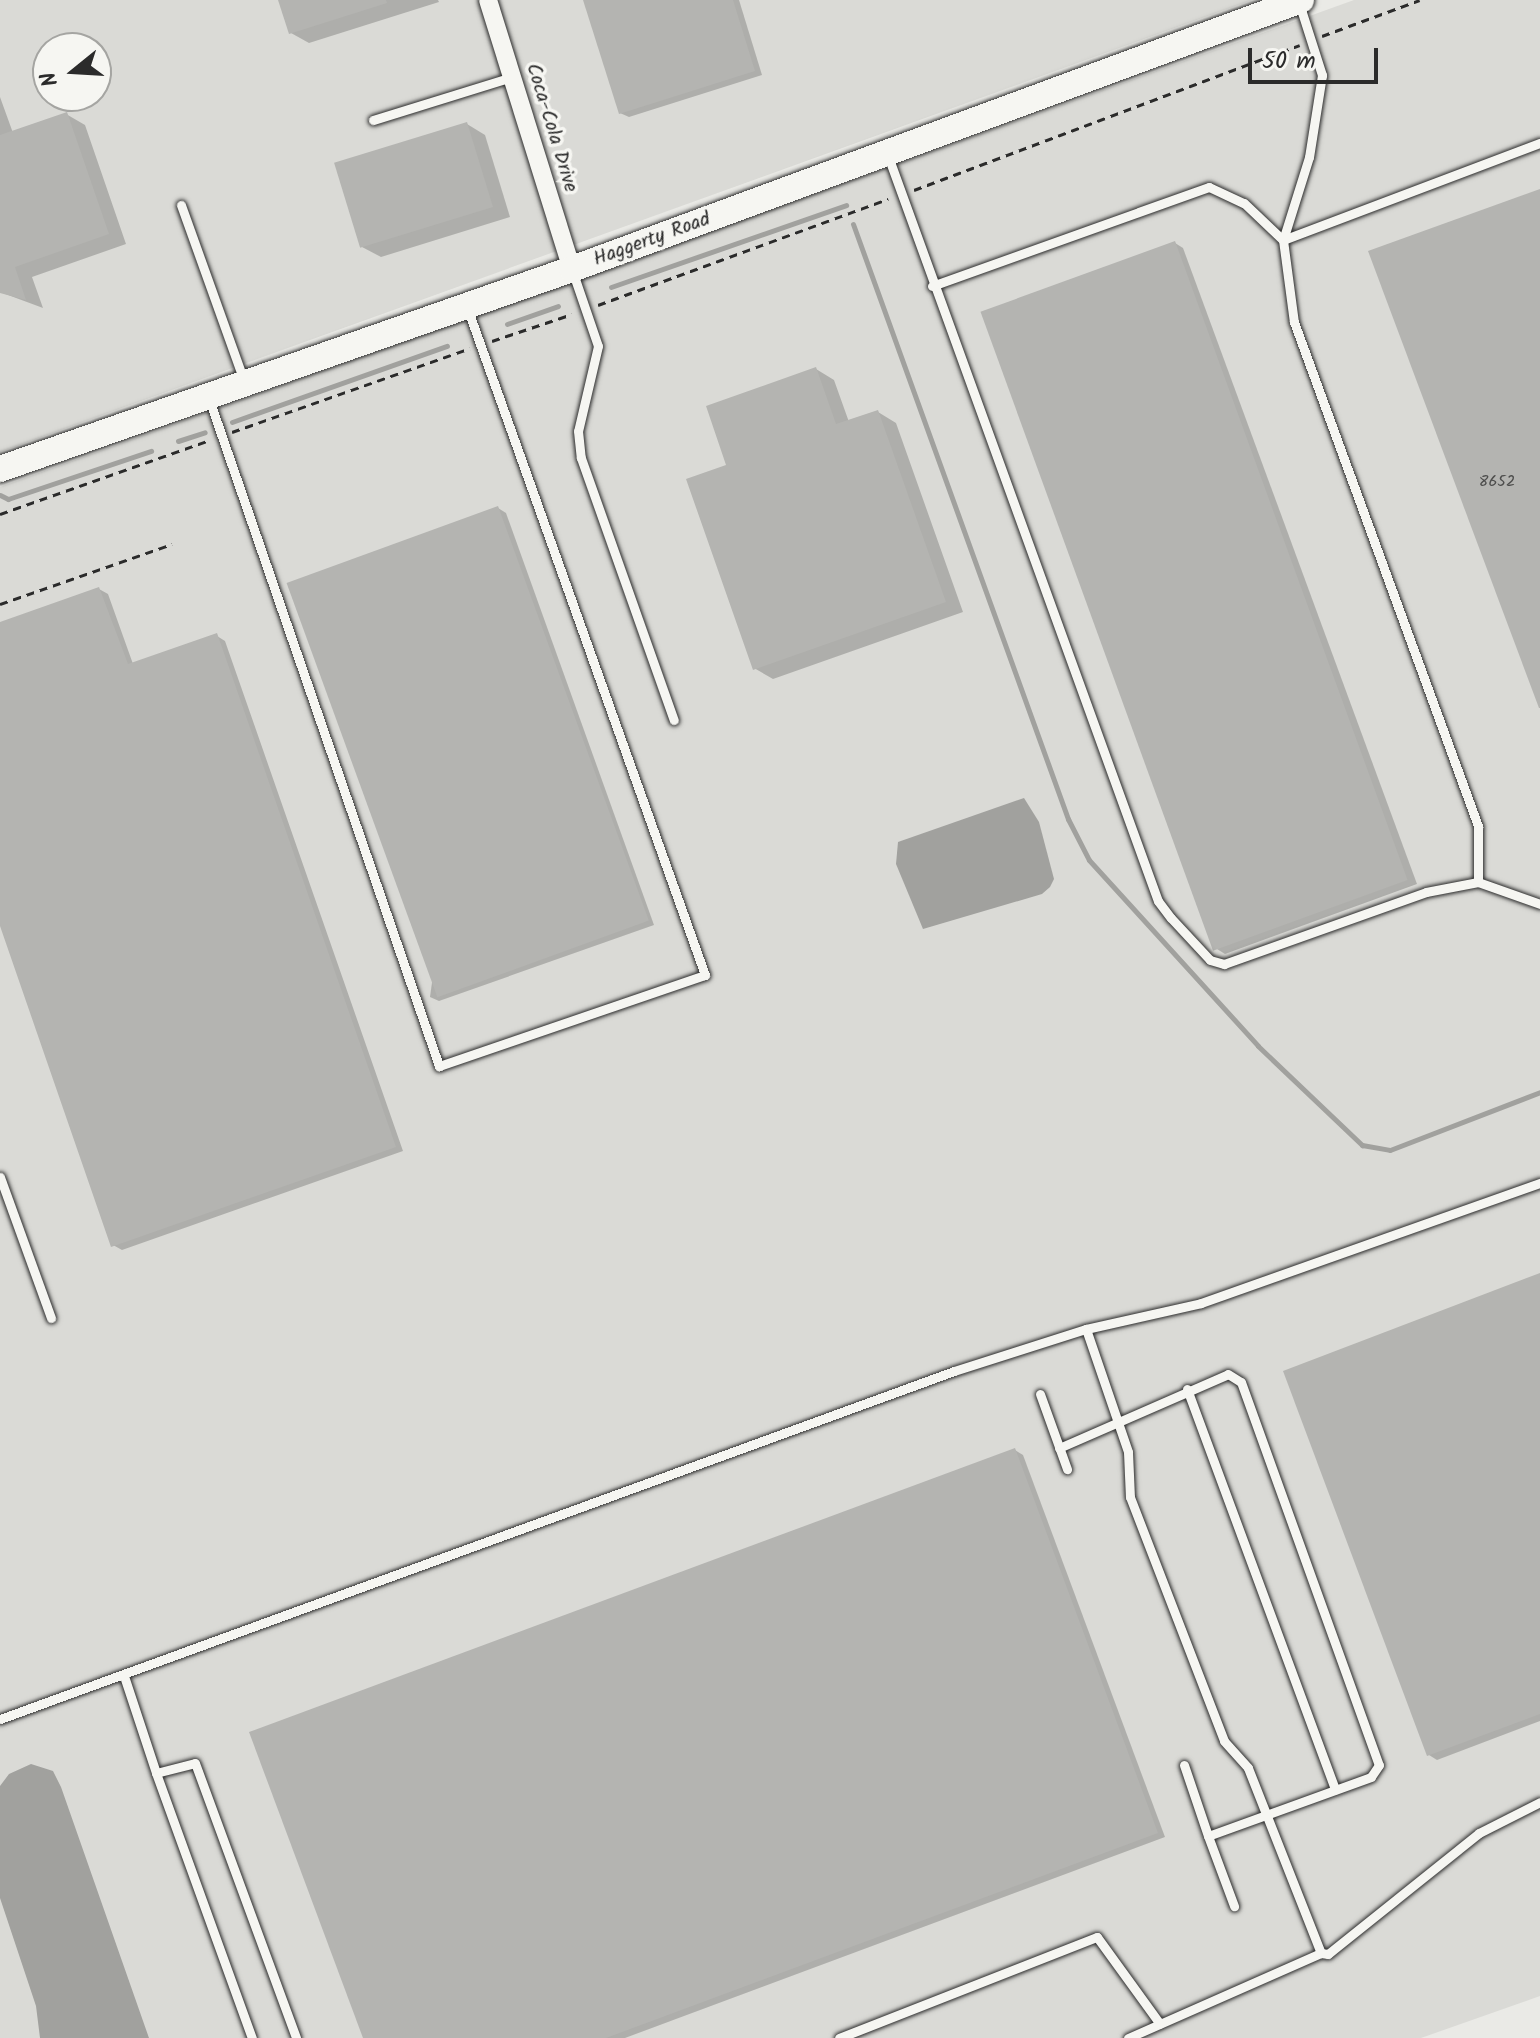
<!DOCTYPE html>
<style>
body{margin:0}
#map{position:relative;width:1540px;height:2038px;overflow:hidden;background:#eaeae6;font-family:Kalam,sans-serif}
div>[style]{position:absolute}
.built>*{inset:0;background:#dadad6}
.water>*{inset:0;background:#a1a19e}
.shadow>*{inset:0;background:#0003}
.stream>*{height:5px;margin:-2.5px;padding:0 2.5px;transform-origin:2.5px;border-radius:2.5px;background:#a1a19e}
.building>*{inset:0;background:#b4b4b1;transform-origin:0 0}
.path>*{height:3px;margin-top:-1.5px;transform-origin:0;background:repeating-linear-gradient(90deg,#2b2b2b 0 8px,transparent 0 14px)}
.roads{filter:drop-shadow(0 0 2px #2b2b2b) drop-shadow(0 0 2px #2b2b2b)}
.service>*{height:9px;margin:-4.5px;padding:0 4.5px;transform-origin:4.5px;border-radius:4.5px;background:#f6f6f2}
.minor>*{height:18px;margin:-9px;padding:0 9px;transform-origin:9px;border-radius:9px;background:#f6f6f2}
.secondary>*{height:26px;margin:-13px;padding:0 13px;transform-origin:13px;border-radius:13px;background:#f6f6f2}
span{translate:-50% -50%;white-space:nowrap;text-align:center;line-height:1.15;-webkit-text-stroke:7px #f6f6f2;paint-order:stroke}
.number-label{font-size:16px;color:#4d4d4c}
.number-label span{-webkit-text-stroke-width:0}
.street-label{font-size:20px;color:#2b2b2b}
.north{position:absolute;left:32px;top:32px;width:80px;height:80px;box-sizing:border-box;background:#f6f6f2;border:2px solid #a5a5a2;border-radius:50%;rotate:252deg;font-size:22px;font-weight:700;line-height:32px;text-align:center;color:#2b2b2b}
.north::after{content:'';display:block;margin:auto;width:28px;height:36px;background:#2b2b2b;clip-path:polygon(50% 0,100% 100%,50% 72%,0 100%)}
.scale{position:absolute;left:1248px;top:48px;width:130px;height:36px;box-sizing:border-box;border:4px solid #2b2b2b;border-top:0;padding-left:10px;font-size:24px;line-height:28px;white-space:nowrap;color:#2b2b2b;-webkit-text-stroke:6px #f6f6f2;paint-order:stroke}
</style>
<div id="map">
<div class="built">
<i style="clip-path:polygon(evenodd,0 0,1252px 0,0 452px,0 0,48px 48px,96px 48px,96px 96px,48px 96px,48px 48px)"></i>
<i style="clip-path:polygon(1354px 0,1540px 0,1540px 1996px,1421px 2038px,0 2038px,0 487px)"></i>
</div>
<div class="water">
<i style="clip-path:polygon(1024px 798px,1039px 822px,1054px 879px,1050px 887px,1042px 894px,923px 929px,896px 864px,898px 842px)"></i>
<i style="clip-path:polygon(31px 1764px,53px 1771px,61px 1787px,149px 2038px,40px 2038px,36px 2006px,0 1898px,0 1786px,9px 1774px)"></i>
</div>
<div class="shadow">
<i style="clip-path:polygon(280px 0,438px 0,439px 2px,309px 43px,291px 33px)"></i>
<i style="clip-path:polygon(585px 0,739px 0,762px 75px,629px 117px,620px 113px)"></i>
<i style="clip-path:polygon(0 97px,13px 133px,66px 114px,85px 125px,126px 244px,32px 277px,43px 308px,0 292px)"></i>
<i style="clip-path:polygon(467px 124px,485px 135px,510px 217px,381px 257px,362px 247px)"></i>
<i style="clip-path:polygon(1175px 243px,1183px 248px,1417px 884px,1225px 954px,1217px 949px)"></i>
<i style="clip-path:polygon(816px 369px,834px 380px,849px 422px,878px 412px,896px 423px,963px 612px,773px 679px,754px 668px,729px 466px)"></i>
<i style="clip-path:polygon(498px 508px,506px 513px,654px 925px,439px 1001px,430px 997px)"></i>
<i style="clip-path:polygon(99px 589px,108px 594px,133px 664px,217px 636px,225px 641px,403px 1151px,122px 1250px,113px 1245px,0 920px,0 624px)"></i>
<i style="clip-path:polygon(1540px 1275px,1540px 1721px,1437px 1760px,1429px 1755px)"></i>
<i style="clip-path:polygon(1015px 1450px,1023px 1455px,1165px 1837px,625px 2038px,365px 2038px)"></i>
</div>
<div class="stream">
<i style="left:853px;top:224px;width:633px;rotate:70.13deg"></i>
<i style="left:1068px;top:819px;width:46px;rotate:62.9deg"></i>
<i style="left:1089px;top:860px;width:251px;rotate:47.7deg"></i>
<i style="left:1258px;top:1046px;width:144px;rotate:43.6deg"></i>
<i style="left:1362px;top:1145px;width:28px;rotate:10deg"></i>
<i style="left:1390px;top:1150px;width:161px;rotate:-21.1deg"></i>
<i style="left:611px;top:287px;width:249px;rotate:-19.2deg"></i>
<i style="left:507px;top:324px;width:54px;rotate:-19.4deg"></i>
<i style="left:232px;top:422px;width:228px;rotate:-19.5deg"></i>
<i style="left:178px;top:441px;width:28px;rotate:-18deg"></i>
<i style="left:0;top:495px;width:9px;rotate:27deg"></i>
<i style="left:8px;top:499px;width:151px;rotate:-18.6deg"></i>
</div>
<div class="building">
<i style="clip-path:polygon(278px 0,386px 0,387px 3px,289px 34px)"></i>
<i style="clip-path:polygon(583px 0,733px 0,755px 71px,619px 114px)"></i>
<i style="clip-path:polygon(67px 112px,109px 234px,15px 267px,26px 300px,0 293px,0 135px)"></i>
<i style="left:467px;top:122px;width:89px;height:139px;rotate:73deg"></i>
<i style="clip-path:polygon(1540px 189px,1540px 708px,1539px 708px,1368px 251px)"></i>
<i style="left:1175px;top:241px;width:680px;height:207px;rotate:70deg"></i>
<i style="clip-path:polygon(816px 367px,836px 424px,878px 410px,946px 602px,753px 670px,686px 479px,726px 465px,706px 406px)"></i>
<i style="left:498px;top:506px;width:441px;height:225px;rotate:70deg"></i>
<i style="clip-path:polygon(99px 587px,128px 664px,217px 633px,396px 1147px,111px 1247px,0 926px,0 622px)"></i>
<i style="clip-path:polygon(1540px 1273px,1540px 1714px,1427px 1756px,1283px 1371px)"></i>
<i style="clip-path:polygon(1015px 1448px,1158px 1833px,606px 2038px,363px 2038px,249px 1732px)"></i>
</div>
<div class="path">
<i style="left:1322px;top:36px;width:104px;rotate:-20.2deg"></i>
<i style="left:914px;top:190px;width:412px;rotate:-20.6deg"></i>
<i style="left:598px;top:305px;width:309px;rotate:-20.1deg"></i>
<i style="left:492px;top:341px;width:84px;rotate:-18.6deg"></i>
<i style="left:232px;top:432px;width:252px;rotate:-19.4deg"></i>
<i style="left:0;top:514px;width:223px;rotate:-19.4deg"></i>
<i style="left:0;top:604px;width:182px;rotate:-19.2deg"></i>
</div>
<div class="roads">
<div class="service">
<i style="left:1299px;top:3px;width:76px;rotate:72.3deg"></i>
<i style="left:1322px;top:75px;width:83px;rotate:99deg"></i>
<i style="left:1309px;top:157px;width:87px;rotate:107.4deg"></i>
<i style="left:1283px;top:240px;width:83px;rotate:82.4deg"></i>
<i style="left:1294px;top:322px;width:537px;rotate:69.94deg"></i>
<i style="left:1478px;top:826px;width:56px;rotate:90deg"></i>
<i style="left:373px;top:120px;width:145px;rotate:-17.2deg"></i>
<i style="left:888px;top:156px;width:792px;rotate:70.08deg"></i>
<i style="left:1158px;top:901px;width:21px;rotate:53deg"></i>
<i style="left:1171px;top:918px;width:57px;rotate:47.1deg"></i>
<i style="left:1210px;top:960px;width:15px;rotate:16deg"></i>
<i style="left:1224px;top:964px;width:214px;rotate:-19.6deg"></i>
<i style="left:1426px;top:892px;width:53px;rotate:-10.9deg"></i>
<i style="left:1478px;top:882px;width:66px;rotate:19.5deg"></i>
<i style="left:181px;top:205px;width:187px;rotate:70.3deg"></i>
<i style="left:1283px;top:240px;width:275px;rotate:-20.7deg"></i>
<i style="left:573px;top:273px;width:77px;rotate:71.1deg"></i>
<i style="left:598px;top:346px;width:87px;rotate:103.2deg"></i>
<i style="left:578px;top:431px;width:27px;rotate:84deg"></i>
<i style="left:581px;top:458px;width:278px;rotate:70.5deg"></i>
<i style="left:932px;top:286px;width:294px;rotate:-19.7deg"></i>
<i style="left:1209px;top:187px;width:38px;rotate:25deg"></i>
<i style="left:1244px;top:203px;width:54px;rotate:43.5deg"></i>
<i style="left:209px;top:399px;width:706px;rotate:70.97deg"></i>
<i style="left:439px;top:1066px;width:281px;rotate:-18.9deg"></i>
<i style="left:705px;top:975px;width:706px;rotate:-109.62deg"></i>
<i style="left:0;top:1177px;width:150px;rotate:70.1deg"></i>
<i style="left:1086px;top:1329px;width:130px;rotate:71.1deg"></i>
<i style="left:1128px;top:1452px;width:45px;rotate:87.5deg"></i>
<i style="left:1130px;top:1497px;width:261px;rotate:68.9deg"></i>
<i style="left:1224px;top:1741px;width:36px;rotate:48deg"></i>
<i style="left:1248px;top:1768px;width:199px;rotate:68.5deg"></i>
<i style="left:1187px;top:1389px;width:427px;rotate:69.7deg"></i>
<i style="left:1040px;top:1394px;width:80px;rotate:70.2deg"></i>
<i style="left:1059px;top:1448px;width:184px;rotate:-23.6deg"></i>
<i style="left:1228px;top:1374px;width:15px;rotate:32deg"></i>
<i style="left:1241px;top:1382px;width:407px;rotate:70.2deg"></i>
<i style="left:1379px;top:1765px;width:14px;rotate:124deg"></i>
<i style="left:1371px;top:1777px;width:173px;rotate:160.1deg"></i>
<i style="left:1208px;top:1836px;width:75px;rotate:69.6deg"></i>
<i style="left:124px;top:1676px;width:102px;rotate:71.7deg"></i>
<i style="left:156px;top:1773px;width:40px;rotate:-14.4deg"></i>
<i style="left:195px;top:1763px;width:293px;rotate:69.8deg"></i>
<i style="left:0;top:1719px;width:1015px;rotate:-20.04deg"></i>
<i style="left:954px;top:1371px;width:139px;rotate:-17.7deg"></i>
<i style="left:1086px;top:1329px;width:118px;rotate:-12.7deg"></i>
<i style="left:1201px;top:1303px;width:360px;rotate:-19.5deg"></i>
<i style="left:1184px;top:1765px;width:75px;rotate:71.3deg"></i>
<i style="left:156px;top:1773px;width:282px;rotate:70.1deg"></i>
<i style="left:839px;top:2038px;width:277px;rotate:-21.4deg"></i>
<i style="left:1097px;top:1937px;width:107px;rotate:54.1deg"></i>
<i style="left:1128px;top:2038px;width:211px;rotate:-23.8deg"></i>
<i style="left:1321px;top:1953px;width:7px;rotate:8deg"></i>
<i style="left:1328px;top:1954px;width:193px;rotate:-38.7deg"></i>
<i style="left:1479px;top:1833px;width:68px;rotate:-26.9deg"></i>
</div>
<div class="minor">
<i style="left:488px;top:0;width:282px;rotate:72.7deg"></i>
</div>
<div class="secondary">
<i style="left:0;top:469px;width:606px;rotate:-19.27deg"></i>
<i style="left:572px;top:269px;width:777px;rotate:-20.25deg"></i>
</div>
</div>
<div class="number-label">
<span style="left:1497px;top:482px">8652</span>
</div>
<div class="street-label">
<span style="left:551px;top:128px;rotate:73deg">Coca-Cola Drive</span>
<span style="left:652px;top:240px;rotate:-20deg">Haggerty Road</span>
</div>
<div class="north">N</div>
<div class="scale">50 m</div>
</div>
